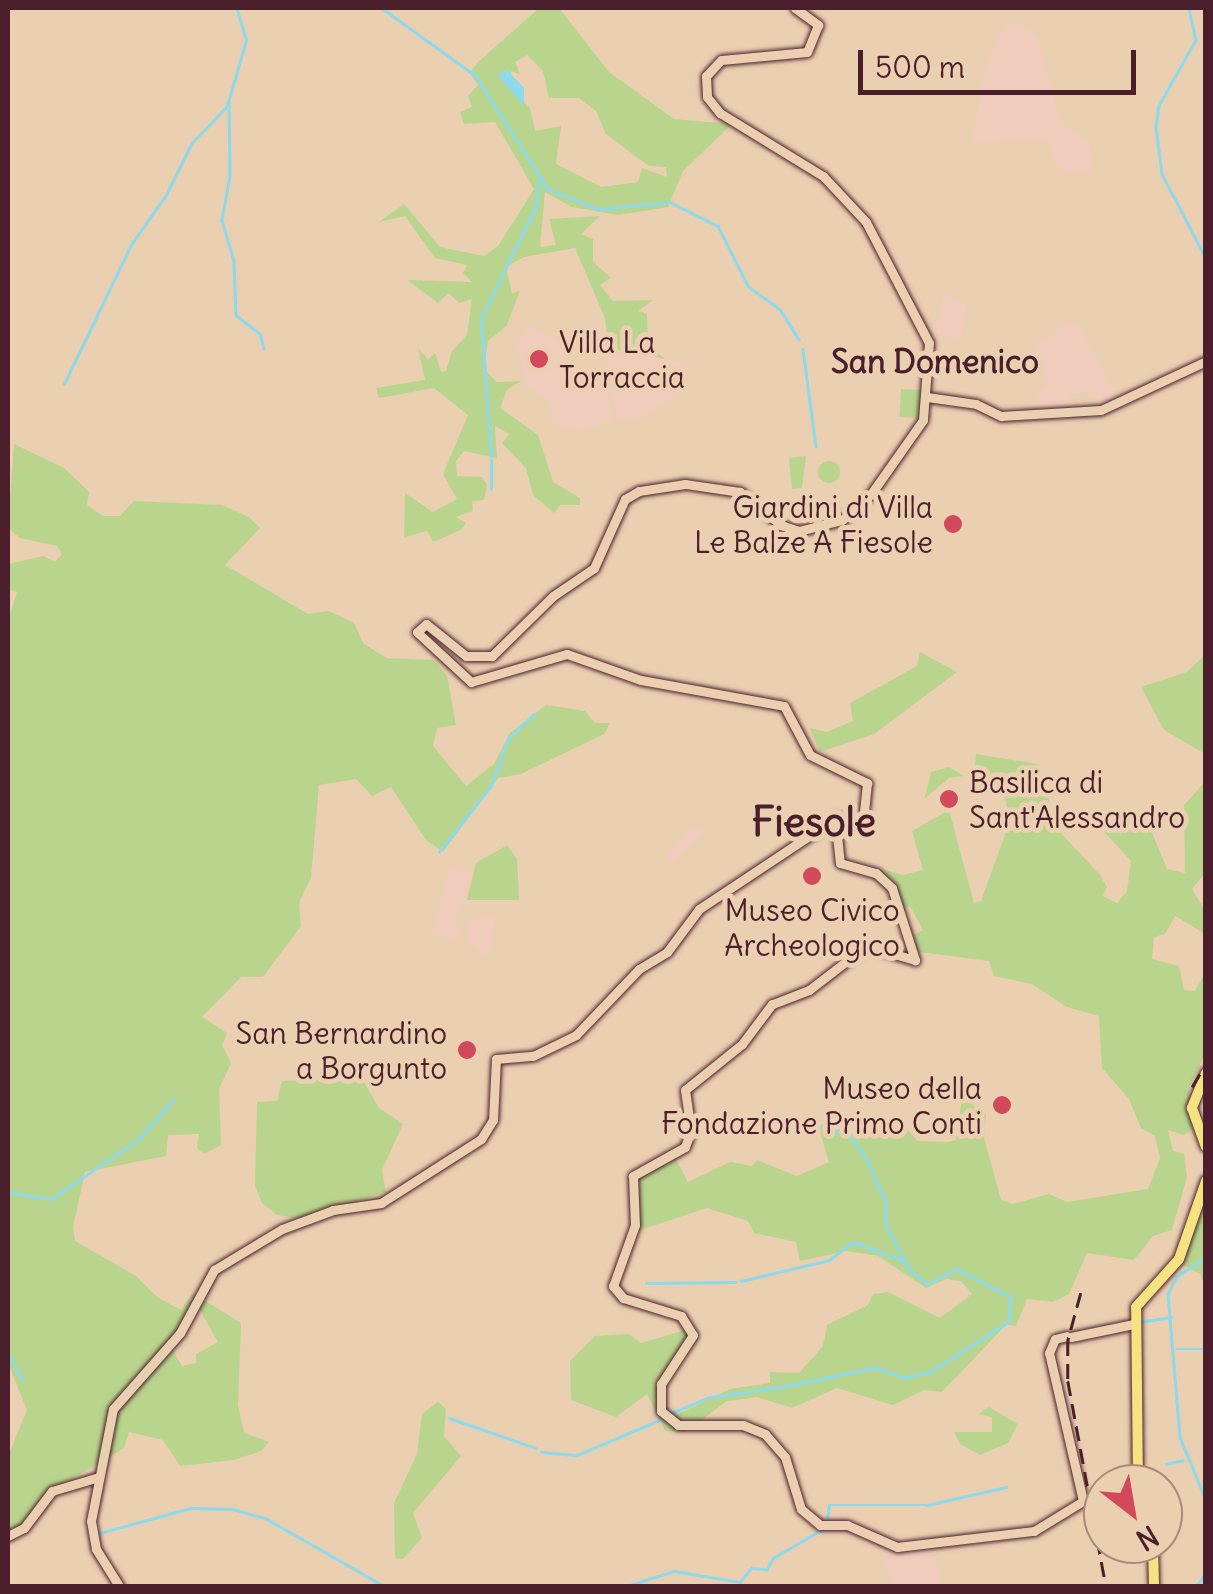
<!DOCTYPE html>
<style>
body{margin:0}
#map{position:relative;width:1213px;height:1594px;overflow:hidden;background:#eacfb1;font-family:Delius,sans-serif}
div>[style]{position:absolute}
.built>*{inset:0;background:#f0ccbc}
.green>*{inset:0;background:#b9d58d;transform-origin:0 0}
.round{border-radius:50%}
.water>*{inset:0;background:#8ddaed}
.stream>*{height:2.5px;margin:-1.25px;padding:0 1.25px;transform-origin:1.25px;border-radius:1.25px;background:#8ddaed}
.roads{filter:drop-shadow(0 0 2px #4a1f2b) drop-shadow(0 0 2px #4a1f2b)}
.secondary>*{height:9px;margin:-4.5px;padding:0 4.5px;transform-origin:4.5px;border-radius:4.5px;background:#eacfb1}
.primary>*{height:10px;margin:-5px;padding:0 5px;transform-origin:5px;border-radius:5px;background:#f5e382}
.rail>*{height:2.5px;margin-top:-1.25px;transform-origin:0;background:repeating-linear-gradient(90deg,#4a1f2b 0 15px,transparent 0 23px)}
.dots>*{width:28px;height:28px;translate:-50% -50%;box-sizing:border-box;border:5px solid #eacfb1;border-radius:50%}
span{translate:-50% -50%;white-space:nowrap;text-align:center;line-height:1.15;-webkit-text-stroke:10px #eacfb1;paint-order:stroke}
.poi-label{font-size:30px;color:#4a1f2b}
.left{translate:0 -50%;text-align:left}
.right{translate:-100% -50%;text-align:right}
.neighbourhood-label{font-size:32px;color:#4a1f2b;font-weight:700}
.district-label{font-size:40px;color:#4a1f2b;font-weight:700}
.frame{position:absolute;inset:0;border:10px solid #4a1f2b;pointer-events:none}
.north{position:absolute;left:1083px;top:1464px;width:100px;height:100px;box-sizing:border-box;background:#eacfb1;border:2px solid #aa897b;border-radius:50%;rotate:149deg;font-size:28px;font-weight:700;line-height:40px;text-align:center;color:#4a1f2b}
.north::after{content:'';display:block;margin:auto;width:35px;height:45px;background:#d1495b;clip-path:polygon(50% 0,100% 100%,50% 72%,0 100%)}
.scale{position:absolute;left:858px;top:50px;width:278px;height:45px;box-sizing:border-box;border:5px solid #4a1f2b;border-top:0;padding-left:12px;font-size:30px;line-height:35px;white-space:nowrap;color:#4a1f2b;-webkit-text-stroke:8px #eacfb1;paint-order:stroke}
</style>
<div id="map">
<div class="built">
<i style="clip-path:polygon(1021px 23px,1037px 36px,1061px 123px,1089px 141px,1092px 171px,1060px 171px,1046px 140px,972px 143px,982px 78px,997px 38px,1008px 24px)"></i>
<i style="clip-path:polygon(944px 293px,967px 306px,960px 341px,934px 334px)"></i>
<i style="clip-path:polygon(1067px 323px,1078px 324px,1118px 399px,1099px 408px,1096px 391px,1069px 395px,1070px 408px,1043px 410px,1034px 399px,1048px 383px,1032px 349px)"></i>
<i style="clip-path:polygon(530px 326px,567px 344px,568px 364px,584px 380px,605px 380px,613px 421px,576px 431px,553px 422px,549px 399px,527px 388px,516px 344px)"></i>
<i style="clip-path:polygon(608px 349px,691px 363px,686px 387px,639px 421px,617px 420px,607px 385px)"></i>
<i style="clip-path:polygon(690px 826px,707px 831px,673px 862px,667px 858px)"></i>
<i style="clip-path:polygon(449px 867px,474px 875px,455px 921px,460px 939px,432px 936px)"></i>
<i style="clip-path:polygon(495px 915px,491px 953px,483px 955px,468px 942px,467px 921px)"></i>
<i style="clip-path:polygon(929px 1547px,943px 1586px,893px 1586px,882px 1552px)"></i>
</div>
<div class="green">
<i style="clip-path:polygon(evenodd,539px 8px,559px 8px,609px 72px,674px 119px,732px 124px,683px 171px,668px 207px,618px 215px,572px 207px,545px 192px,540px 247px,556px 245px,549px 219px,600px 216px,581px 234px,593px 239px,593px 262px,611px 278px,600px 285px,613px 301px,653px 300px,638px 311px,647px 314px,648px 344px,665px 359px,608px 349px,605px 318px,575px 248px,524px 257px,506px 267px,512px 294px,520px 290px,507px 325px,488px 341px,484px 368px,496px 382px,521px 381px,507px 390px,500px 408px,538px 435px,553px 482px,580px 498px,580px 505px,560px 505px,554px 513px,533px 495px,526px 468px,502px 443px,509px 434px,495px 426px,497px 458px,464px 451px,456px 461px,457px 476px,482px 477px,487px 485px,484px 500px,472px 501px,473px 511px,456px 517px,466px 523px,461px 530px,433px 542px,427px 531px,404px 537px,405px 493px,433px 512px,457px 499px,443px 474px,468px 415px,434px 388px,379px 398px,376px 388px,425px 380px,418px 348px,428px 360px,435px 353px,441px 372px,446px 371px,452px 351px,467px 335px,472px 299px,459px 303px,449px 293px,438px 303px,407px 280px,472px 282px,463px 273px,467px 265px,435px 258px,405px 216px,379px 222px,404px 204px,440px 247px,484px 256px,498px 246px,534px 189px,495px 122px,464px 124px,460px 112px,472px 107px,468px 96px,478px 85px,470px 73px,477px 63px,539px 8px,527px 55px,543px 71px,549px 98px,579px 98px,596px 111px,606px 134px,649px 166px,666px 167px,667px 177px,642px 168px,638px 182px,601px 187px,556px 164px,561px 126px,535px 131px,530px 108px,514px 94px,511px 71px,520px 74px,515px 62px,527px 55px)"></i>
<i style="left:901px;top:389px;width:21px;height:28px;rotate:3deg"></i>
<i style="clip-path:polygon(evenodd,14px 444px,64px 468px,89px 492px,87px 505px,103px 516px,120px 516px,134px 501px,222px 505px,249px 517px,260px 528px,225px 565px,308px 614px,329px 611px,354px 623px,364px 644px,387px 658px,434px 660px,447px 676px,456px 725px,437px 728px,433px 746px,466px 786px,494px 764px,510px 733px,546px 705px,585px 711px,595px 723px,610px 723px,604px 734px,521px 774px,498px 778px,443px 852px,426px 840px,391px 787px,372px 796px,356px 779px,319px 785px,311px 878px,299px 902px,301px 926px,263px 977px,241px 977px,202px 1017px,227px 1033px,222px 1045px,231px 1063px,219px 1089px,221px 1145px,204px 1154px,197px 1148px,199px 1134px,168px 1135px,166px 1156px,85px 1172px,73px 1227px,75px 1241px,136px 1276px,157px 1297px,181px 1310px,193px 1293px,241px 1323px,238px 1405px,244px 1433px,269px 1442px,261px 1451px,234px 1460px,180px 1466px,163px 1440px,129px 1432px,124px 1448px,53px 1490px,23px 1527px,8px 1535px,8px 1456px,27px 1410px,8px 1363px,8px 621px,17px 592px,8px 589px,8px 564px,43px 556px,55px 562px,62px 554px,57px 546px,20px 538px,8px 528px,14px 444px,198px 1307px,218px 1342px,196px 1354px,196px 1363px,182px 1366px,171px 1347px,198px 1307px)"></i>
<i style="clip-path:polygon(806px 456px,802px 488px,792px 489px,789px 458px)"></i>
<i class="round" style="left:818px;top:461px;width:22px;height:22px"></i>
<i style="clip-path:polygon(920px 652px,957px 672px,874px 734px,820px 752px,810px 728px,826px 732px,853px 721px,850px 703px,917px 666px)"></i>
<i style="clip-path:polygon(1205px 655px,1205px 754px,1164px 730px,1141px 687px,1187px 672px)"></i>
<i style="clip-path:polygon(976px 754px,1037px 764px,1053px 811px,1046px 817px,1100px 875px,1107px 887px,1103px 896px,1117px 903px,1127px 891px,1131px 861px,1097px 824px,1134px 815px,1148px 823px,1167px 869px,1185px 873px,1184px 805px,1204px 783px,1205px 770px,1205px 873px,1192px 889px,1205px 910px,1205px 934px,1175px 916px,1165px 934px,1154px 937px,1152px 959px,1179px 966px,1184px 990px,1195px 991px,1205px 973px,1205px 1054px,1189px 1088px,1193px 1129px,1184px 1135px,1168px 1130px,1173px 1151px,1184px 1154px,1187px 1177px,1172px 1230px,1153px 1236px,1134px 1260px,1087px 1253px,1069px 1294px,1053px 1302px,1027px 1299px,1016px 1326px,1006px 1325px,942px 1392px,924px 1390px,893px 1405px,837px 1388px,792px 1408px,757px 1397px,727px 1401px,685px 1432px,665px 1431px,647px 1394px,616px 1417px,571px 1400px,570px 1361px,595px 1336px,628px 1334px,641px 1343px,688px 1329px,689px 1340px,660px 1381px,666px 1409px,676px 1415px,730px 1389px,770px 1383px,770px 1372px,799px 1373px,823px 1346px,827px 1325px,868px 1305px,873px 1294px,888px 1292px,940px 1318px,972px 1294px,961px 1281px,946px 1279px,926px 1288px,878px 1256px,847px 1251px,800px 1261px,796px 1242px,754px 1233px,748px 1221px,707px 1208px,637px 1231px,634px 1179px,674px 1156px,688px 1182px,730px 1162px,752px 1166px,757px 1160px,797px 1176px,829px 1162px,818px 1125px,860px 1115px,871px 1123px,901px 1123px,918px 1141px,948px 1142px,956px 1140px,962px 1098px,986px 1114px,984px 1138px,1001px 1200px,1013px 1204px,1049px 1194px,1067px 1202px,1148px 1189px,1160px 1158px,1155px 1136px,1141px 1128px,1129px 1099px,1102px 1068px,1099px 1016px,1067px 1007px,1032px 984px,994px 976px,989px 961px,919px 952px,908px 938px,923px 930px,910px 906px,898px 912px,891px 892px,873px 878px,878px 868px,903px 875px,923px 870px,912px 831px,949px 810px,974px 903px,981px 901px,1010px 821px,1002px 783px,974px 778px)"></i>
<i style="clip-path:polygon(949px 767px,964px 776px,949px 778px,925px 798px,931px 772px)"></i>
<i style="clip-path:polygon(507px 845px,517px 859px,519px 900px,467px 900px,476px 863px)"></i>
<i style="clip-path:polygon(356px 1069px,379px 1108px,403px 1124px,382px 1170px,386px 1192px,300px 1219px,277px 1215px,262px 1203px,255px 1186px,257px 1102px,277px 1101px,282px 1081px,333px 1079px)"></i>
<i style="clip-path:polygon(1205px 1187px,1205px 1286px,1200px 1274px,1183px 1265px)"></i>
<i style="clip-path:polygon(438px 1402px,446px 1409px,444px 1436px,461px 1456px,413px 1513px,422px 1538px,403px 1559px,395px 1558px,394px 1503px,417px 1454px,422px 1414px)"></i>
<i style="clip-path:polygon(989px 1407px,1018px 1424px,1008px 1443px,980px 1455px,960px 1444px,954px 1432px,992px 1432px,992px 1417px,978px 1414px)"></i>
</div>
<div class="water">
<i style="clip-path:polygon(506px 69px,524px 88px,524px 106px,498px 76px)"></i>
</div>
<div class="stream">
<i style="left:382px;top:8px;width:116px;rotate:35.9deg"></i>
<i style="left:476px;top:76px;width:134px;rotate:57.5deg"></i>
<i style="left:548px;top:189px;width:54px;rotate:21.8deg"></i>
<i style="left:598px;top:209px;width:72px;rotate:-5.6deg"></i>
<i style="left:670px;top:202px;width:54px;rotate:26.6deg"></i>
<i style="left:718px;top:226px;width:67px;rotate:63.4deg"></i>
<i style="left:748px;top:286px;width:39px;rotate:36deg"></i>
<i style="left:780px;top:309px;width:36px;rotate:58deg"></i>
<i style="left:1189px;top:8px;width:33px;rotate:78deg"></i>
<i style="left:1196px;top:40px;width:76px;rotate:119.3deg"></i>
<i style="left:1159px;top:106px;width:21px;rotate:98deg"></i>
<i style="left:1156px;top:127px;width:47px;rotate:82.7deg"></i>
<i style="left:1162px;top:174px;width:95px;rotate:62.4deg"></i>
<i style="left:229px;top:103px;width:73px;rotate:89.2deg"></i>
<i style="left:230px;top:176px;width:45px;rotate:100.3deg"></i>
<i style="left:222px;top:220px;width:43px;rotate:73.7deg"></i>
<i style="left:234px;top:261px;width:54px;rotate:87.9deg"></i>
<i style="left:236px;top:315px;width:31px;rotate:38deg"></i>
<i style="left:260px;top:334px;width:15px;rotate:74deg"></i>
<i style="left:803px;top:349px;width:98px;rotate:82.4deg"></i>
<i style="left:64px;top:384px;width:157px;rotate:-64.3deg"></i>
<i style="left:132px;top:243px;width:59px;rotate:-54.7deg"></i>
<i style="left:166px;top:195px;width:57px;rotate:-63.9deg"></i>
<i style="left:191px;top:144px;width:52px;rotate:-46.5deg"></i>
<i style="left:227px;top:106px;width:69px;rotate:-73.9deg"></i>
<i style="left:246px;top:40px;width:34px;rotate:-107deg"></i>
<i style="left:491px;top:457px;width:138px;rotate:-94.1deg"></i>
<i style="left:481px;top:319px;width:123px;rotate:-64.1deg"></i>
<i style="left:535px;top:208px;width:29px;rotate:-82deg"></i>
<i style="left:491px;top:489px;width:28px;rotate:-90deg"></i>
<i style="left:439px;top:852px;width:84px;rotate:-51.8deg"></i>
<i style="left:491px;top:786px;width:50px;rotate:-70.1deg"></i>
<i style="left:508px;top:739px;width:36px;rotate:-44deg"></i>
<i style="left:733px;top:1118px;width:55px;rotate:-3.1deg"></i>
<i style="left:788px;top:1115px;width:64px;rotate:18.2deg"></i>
<i style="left:849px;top:1135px;width:30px;rotate:53deg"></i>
<i style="left:867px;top:1159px;width:47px;rotate:66.2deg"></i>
<i style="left:886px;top:1202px;width:24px;rotate:90deg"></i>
<i style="left:886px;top:1226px;width:50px;rotate:61.4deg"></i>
<i style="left:910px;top:1270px;width:22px;rotate:39deg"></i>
<i style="left:927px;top:1284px;width:34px;rotate:-27deg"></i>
<i style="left:957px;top:1269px;width:61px;rotate:27.4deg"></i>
<i style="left:1011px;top:1297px;width:25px;rotate:95deg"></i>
<i style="left:1009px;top:1322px;width:93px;rotate:147.3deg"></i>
<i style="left:931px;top:1372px;width:28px;rotate:167deg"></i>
<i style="left:904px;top:1378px;width:31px;rotate:-161deg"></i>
<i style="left:875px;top:1368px;width:99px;rotate:168.3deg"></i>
<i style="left:8px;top:1192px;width:44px;rotate:9.2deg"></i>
<i style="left:51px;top:1199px;width:107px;rotate:-34.3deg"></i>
<i style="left:139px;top:1139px;width:53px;rotate:-48.8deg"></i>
<i style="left:1206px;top:1258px;width:35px;rotate:147deg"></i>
<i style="left:1177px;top:1277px;width:19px;rotate:118deg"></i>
<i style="left:1168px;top:1294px;width:144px;rotate:85.2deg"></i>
<i style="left:1180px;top:1437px;width:68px;rotate:67.6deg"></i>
<i style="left:741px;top:1281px;width:90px;rotate:-13.4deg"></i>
<i style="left:829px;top:1260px;width:30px;rotate:-37deg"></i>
<i style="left:853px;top:1242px;width:52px;rotate:20.2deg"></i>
<i style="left:646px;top:1283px;width:89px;rotate:-0.6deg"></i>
<i style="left:1139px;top:1322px;width:32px;rotate:-9deg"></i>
<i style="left:1177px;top:1349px;width:29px"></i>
<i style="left:8px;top:1353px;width:29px;rotate:61deg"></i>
<i style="left:669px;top:1414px;width:44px;rotate:-22.5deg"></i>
<i style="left:710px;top:1397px;width:66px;rotate:-7.9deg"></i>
<i style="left:449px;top:1418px;width:92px;rotate:19deg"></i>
<i style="left:541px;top:1452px;width:36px;rotate:5deg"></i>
<i style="left:577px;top:1455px;width:92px;rotate:-23deg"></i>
<i style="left:1166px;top:1464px;width:17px;rotate:-13deg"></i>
<i style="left:827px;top:1518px;width:13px;rotate:-81deg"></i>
<i style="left:829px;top:1505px;width:98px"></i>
<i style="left:927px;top:1505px;width:81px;rotate:-12.8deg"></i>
<i style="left:96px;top:1534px;width:98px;rotate:-15.3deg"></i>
<i style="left:191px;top:1508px;width:42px;rotate:1.4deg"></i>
<i style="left:233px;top:1509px;width:35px;rotate:16deg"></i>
<i style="left:267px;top:1519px;width:135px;rotate:29.8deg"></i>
<i style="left:627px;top:1586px;width:49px;rotate:-17.7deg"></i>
<i style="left:674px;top:1571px;width:67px;rotate:9.5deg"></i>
<i style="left:740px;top:1582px;width:18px;rotate:-52deg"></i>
<i style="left:751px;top:1568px;width:16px;rotate:4deg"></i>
<i style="left:767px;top:1569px;width:13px;rotate:-61deg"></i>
<i style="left:773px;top:1558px;width:61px;rotate:-30.3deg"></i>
<i style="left:1196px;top:1586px;width:16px;rotate:-52deg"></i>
</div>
<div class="roads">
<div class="secondary">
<i style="left:795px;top:8px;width:29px;rotate:36deg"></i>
<i style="left:818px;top:25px;width:29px;rotate:112deg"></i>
<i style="left:807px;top:52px;width:86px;rotate:174.7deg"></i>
<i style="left:721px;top:60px;width:22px;rotate:133deg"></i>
<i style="left:706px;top:76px;width:21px;rotate:87deg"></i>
<i style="left:707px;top:97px;width:21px;rotate:51deg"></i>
<i style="left:720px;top:113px;width:121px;rotate:31.5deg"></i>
<i style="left:823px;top:176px;width:63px;rotate:46.9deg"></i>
<i style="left:866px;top:222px;width:136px;rotate:62.5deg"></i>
<i style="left:929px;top:343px;width:77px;rotate:94.5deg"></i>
<i style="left:923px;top:420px;width:90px;rotate:125.1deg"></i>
<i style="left:871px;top:494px;width:39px;rotate:138deg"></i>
<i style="left:842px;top:520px;width:44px;rotate:165.7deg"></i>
<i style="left:799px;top:531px;width:19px;rotate:-162deg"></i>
<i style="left:781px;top:525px;width:53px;rotate:-141.2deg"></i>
<i style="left:740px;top:492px;width:56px;rotate:-171.7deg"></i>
<i style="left:685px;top:484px;width:47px;rotate:171.3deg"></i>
<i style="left:639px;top:491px;width:16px;rotate:150deg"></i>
<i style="left:625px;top:499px;width:76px;rotate:114.2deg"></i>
<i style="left:594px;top:568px;width:50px;rotate:145.7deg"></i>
<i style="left:553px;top:596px;width:86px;rotate:135.5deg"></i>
<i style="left:492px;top:656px;width:26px;rotate:180deg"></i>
<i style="left:466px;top:656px;width:51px;rotate:-141.3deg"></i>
<i style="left:426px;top:624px;width:12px;rotate:138deg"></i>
<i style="left:417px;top:632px;width:74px;rotate:42.8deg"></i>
<i style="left:471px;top:682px;width:100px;rotate:-16.3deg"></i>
<i style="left:567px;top:654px;width:78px;rotate:19.4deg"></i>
<i style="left:641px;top:680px;width:145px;rotate:10.3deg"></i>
<i style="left:784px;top:706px;width:55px;rotate:62deg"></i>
<i style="left:810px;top:755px;width:64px;rotate:26.2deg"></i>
<i style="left:867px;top:783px;width:38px;rotate:96deg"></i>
<i style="left:863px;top:821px;width:27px;rotate:170deg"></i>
<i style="left:927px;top:397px;width:49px;rotate:8.1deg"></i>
<i style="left:976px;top:404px;width:28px;rotate:26deg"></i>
<i style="left:1001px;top:416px;width:100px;rotate:-3.4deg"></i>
<i style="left:1101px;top:410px;width:116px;rotate:-25deg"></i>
<i style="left:836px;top:826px;width:37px;rotate:84deg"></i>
<i style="left:840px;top:863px;width:37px;rotate:16deg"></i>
<i style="left:876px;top:873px;width:22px;rotate:43deg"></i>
<i style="left:892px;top:888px;width:76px;rotate:72.3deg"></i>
<i style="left:915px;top:960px;width:51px;rotate:-164.1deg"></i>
<i style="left:866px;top:946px;width:72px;rotate:142.3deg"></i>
<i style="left:809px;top:990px;width:40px;rotate:159deg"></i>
<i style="left:772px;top:1004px;width:50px;rotate:126.9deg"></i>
<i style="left:742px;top:1044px;width:73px;rotate:141.1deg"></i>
<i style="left:685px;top:1090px;width:41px;rotate:81.7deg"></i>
<i style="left:691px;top:1131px;width:17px;rotate:111deg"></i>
<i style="left:685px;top:1147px;width:60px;rotate:150.9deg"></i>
<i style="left:633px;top:1176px;width:49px;rotate:87.7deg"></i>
<i style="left:635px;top:1225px;width:65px;rotate:109.8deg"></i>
<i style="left:613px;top:1286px;width:16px;rotate:50deg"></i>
<i style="left:623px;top:1298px;width:61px;rotate:17.2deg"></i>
<i style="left:681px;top:1316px;width:22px;rotate:58deg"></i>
<i style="left:693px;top:1335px;width:59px;rotate:123.1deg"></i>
<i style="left:661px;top:1384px;width:27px;rotate:90deg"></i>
<i style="left:661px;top:1411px;width:22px;rotate:39deg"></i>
<i style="left:678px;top:1425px;width:65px"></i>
<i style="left:743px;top:1425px;width:24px;rotate:22deg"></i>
<i style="left:765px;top:1434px;width:30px;rotate:49deg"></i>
<i style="left:785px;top:1457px;width:54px;rotate:72.9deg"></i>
<i style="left:801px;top:1509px;width:25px;rotate:40deg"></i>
<i style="left:820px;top:1525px;width:27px"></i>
<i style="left:847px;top:1525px;width:55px;rotate:23.7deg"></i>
<i style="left:897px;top:1547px;width:138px;rotate:-6.7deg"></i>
<i style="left:1034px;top:1531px;width:57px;rotate:-31.5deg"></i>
<i style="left:1083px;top:1501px;width:152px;rotate:-102.9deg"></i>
<i style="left:1049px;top:1353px;width:15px;rotate:-67deg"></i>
<i style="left:1055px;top:1339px;width:12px;rotate:-14deg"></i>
<i style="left:1071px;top:1337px;width:64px;rotate:-11.7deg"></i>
<i style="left:8px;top:1536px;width:18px;rotate:-27deg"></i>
<i style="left:24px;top:1528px;width:46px;rotate:-52.9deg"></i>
<i style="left:52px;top:1491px;width:49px;rotate:-16.6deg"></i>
<i style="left:119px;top:1586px;width:44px;rotate:-121.9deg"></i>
<i style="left:96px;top:1549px;width:28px;rotate:-100deg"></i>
<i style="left:91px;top:1521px;width:114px;rotate:-78.9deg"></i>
<i style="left:113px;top:1409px;width:101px;rotate:-48.6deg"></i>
<i style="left:180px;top:1333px;width:72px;rotate:-61.6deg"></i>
<i style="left:214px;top:1270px;width:79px;rotate:-31.1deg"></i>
<i style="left:282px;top:1229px;width:54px;rotate:-20.4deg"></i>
<i style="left:333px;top:1210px;width:49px;rotate:-8.3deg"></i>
<i style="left:381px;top:1203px;width:119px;rotate:-32.6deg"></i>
<i style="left:481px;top:1139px;width:22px;rotate:-58deg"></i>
<i style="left:493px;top:1120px;width:61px;rotate:-87.2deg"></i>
<i style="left:496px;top:1059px;width:37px;rotate:-5deg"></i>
<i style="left:533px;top:1056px;width:48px;rotate:-26deg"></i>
<i style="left:576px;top:1035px;width:91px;rotate:-46.3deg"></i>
<i style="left:639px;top:969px;width:33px;rotate:-31deg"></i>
<i style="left:667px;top:952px;width:54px;rotate:-53.3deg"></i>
<i style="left:699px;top:909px;width:164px;rotate:-33.6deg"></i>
<i style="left:836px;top:818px;width:14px;rotate:8deg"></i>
</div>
<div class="primary">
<i style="left:1206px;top:1073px;width:38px;rotate:112deg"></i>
<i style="left:1192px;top:1108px;width:41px;rotate:70.3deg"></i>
<i style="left:1138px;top:1484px;width:177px;rotate:-90.6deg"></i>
<i style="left:1136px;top:1307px;width:64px;rotate:-48.1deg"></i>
<i style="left:1179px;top:1259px;width:83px;rotate:-70.9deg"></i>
<i style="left:1153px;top:1544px;width:42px;rotate:88.6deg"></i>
</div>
</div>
<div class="rail">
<i style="left:1192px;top:1087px;width:27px;rotate:-59deg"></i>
<i style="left:1081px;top:1293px;width:50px;rotate:105.2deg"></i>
<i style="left:1068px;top:1341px;width:40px;rotate:90deg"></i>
<i style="left:1068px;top:1381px;width:208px;rotate:79.5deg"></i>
</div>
<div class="dots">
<i style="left:539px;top:359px;background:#d1495b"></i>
<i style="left:953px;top:524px;background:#d1495b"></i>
<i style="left:949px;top:799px;background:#d1495b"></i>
<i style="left:812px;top:876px;background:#d1495b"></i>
<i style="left:467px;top:1050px;background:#d1495b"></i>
<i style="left:1002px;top:1105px;background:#d1495b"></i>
</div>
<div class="poi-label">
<span class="left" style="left:559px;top:359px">Villa La<br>Torraccia</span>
<span class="right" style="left:933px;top:524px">Giardini di Villa<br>Le Balze A Fiesole</span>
<span class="left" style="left:969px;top:799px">Basilica di<br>Sant'Alessandro</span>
<span style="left:812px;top:927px">Museo Civico<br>Archeologico</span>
<span class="right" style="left:447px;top:1050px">San Bernardino<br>a Borgunto</span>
<span class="right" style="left:982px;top:1105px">Museo della<br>Fondazione Primo Conti</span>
</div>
<div class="neighbourhood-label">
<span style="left:935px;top:362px">San Domenico</span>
</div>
<div class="district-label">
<span style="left:814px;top:822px">Fiesole</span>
</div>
<div class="frame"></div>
<div class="north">N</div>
<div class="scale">500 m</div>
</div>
